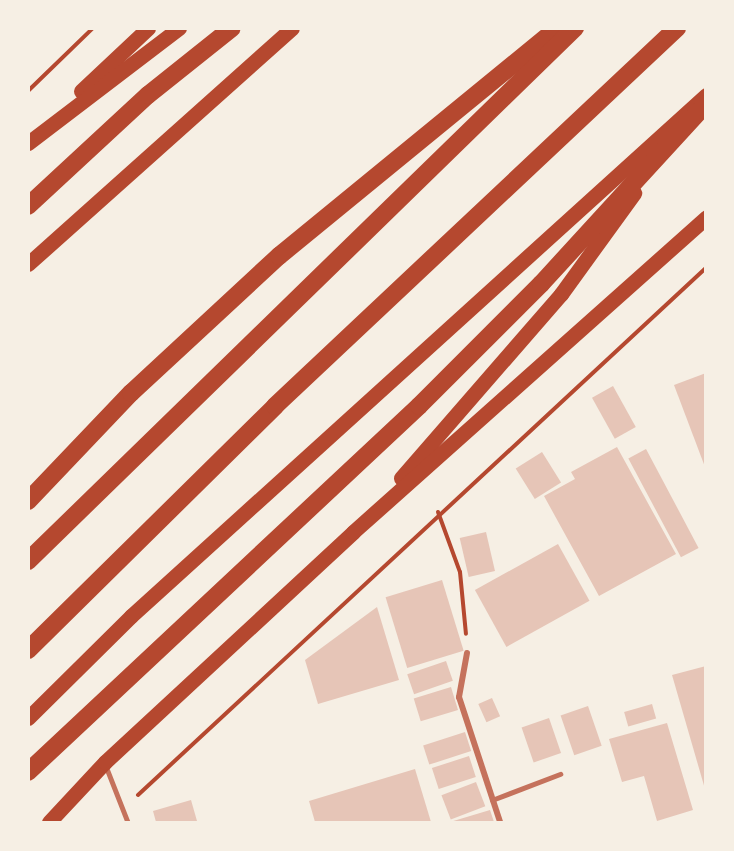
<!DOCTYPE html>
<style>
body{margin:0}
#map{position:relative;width:734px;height:851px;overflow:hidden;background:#f6efe4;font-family:"Public Sans",sans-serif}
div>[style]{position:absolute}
.building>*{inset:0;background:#e6c5b7;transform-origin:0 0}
.path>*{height:4px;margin:-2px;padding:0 2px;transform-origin:2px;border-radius:2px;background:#b5482f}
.service>*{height:4.5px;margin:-2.25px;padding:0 2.25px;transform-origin:2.25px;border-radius:2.25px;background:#c5725c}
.minor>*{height:6px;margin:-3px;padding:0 3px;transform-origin:3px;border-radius:3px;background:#c5725c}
.primary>*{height:15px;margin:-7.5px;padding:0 7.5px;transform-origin:7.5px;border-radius:7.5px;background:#b5482f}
.motorway>*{height:18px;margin:-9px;padding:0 9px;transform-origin:9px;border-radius:9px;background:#b5482f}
span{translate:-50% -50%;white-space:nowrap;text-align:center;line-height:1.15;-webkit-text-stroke:4.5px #f6efe4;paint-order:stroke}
.frame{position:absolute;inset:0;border:30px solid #f6efe4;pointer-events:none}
</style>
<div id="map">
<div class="building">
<i style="clip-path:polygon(706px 373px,706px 467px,705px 467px,674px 385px)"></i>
<i style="left:613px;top:386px;width:47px;height:24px;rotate:61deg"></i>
<i style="clip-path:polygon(617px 447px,676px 554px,599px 596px,544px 496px,575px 479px,571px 472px)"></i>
<i style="left:646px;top:449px;width:112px;height:20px;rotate:62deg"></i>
<i style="left:542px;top:452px;width:36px;height:31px;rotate:58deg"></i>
<i style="left:486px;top:532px;width:40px;height:27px;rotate:77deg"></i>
<i style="left:558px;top:544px;width:65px;height:95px;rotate:61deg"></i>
<i style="left:442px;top:580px;width:74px;height:59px;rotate:73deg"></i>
<i style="clip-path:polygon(377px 607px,399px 680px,318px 704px,305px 660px)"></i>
<i style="left:446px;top:661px;width:21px;height:41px;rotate:71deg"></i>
<i style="clip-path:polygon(706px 666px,706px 789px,705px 789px,672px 675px)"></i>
<i style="left:451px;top:687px;width:24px;height:39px;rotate:73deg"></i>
<i style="left:492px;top:698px;width:20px;height:15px;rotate:66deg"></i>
<i style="left:652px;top:704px;width:15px;height:29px;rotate:74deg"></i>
<i style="left:588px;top:706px;width:42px;height:29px;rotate:71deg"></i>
<i style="left:549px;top:718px;width:37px;height:29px;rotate:71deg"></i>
<i style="clip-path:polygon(667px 723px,693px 810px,657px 821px,644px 776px,622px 782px,609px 739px)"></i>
<i style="left:465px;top:732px;width:20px;height:44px;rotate:72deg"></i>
<i style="left:469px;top:756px;width:22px;height:39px;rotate:72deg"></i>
<i style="clip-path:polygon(415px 769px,431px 822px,315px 822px,309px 801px)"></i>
<i style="left:476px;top:782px;width:26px;height:37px;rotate:69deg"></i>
<i style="clip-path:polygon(191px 800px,197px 821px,156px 822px,153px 811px)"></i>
<i style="clip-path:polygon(490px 810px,494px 822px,450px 822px)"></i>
</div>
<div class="path">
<i style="left:28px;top:91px;width:91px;rotate:-44.1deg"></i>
<i style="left:438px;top:512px;width:64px;rotate:69.9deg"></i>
<i style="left:460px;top:572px;width:62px;rotate:84.5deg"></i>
<i style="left:138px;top:795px;width:775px;rotate:-42.86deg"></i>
</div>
<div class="service">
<i style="left:106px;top:766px;width:60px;rotate:68.6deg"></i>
<i style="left:492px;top:800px;width:73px;rotate:-20.9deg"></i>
</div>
<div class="minor">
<i style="left:467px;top:653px;width:45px;rotate:100.3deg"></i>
<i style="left:459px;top:697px;width:132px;rotate:71.8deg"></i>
</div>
<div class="primary">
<i style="left:81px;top:91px;width:92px;rotate:-43.2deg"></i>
<i style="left:28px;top:143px;width:190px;rotate:-37.3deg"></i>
<i style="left:28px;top:264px;width:354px;rotate:-41.8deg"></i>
<i style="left:401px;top:478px;width:244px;rotate:-49deg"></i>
<i style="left:561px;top:294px;width:125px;rotate:-54.1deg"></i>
<i style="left:28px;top:718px;width:145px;rotate:-44.7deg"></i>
<i style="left:131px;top:616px;width:776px;rotate:-42.18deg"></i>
<i style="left:49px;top:822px;width:82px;rotate:-47deg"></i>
<i style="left:105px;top:762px;width:338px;rotate:-42.8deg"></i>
<i style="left:353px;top:532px;width:473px;rotate:-41.7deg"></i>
</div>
<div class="motorway">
<i style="left:28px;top:206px;width:163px;rotate:-42.8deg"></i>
<i style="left:148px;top:95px;width:107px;rotate:-38.6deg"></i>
<i style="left:28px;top:501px;width:149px;rotate:-46.4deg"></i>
<i style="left:131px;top:393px;width:202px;rotate:-42.8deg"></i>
<i style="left:279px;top:256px;width:360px;rotate:-39.3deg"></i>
<i style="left:28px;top:561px;width:764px;rotate:-44.26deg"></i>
<i style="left:28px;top:650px;width:347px;rotate:-44.6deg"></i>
<i style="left:275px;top:406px;width:552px;rotate:-43.24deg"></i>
<i style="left:28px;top:772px;width:536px;rotate:-43.11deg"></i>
<i style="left:419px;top:406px;width:173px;rotate:-45deg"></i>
<i style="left:541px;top:284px;width:244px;rotate:-47.5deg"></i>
</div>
<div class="frame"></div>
</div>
